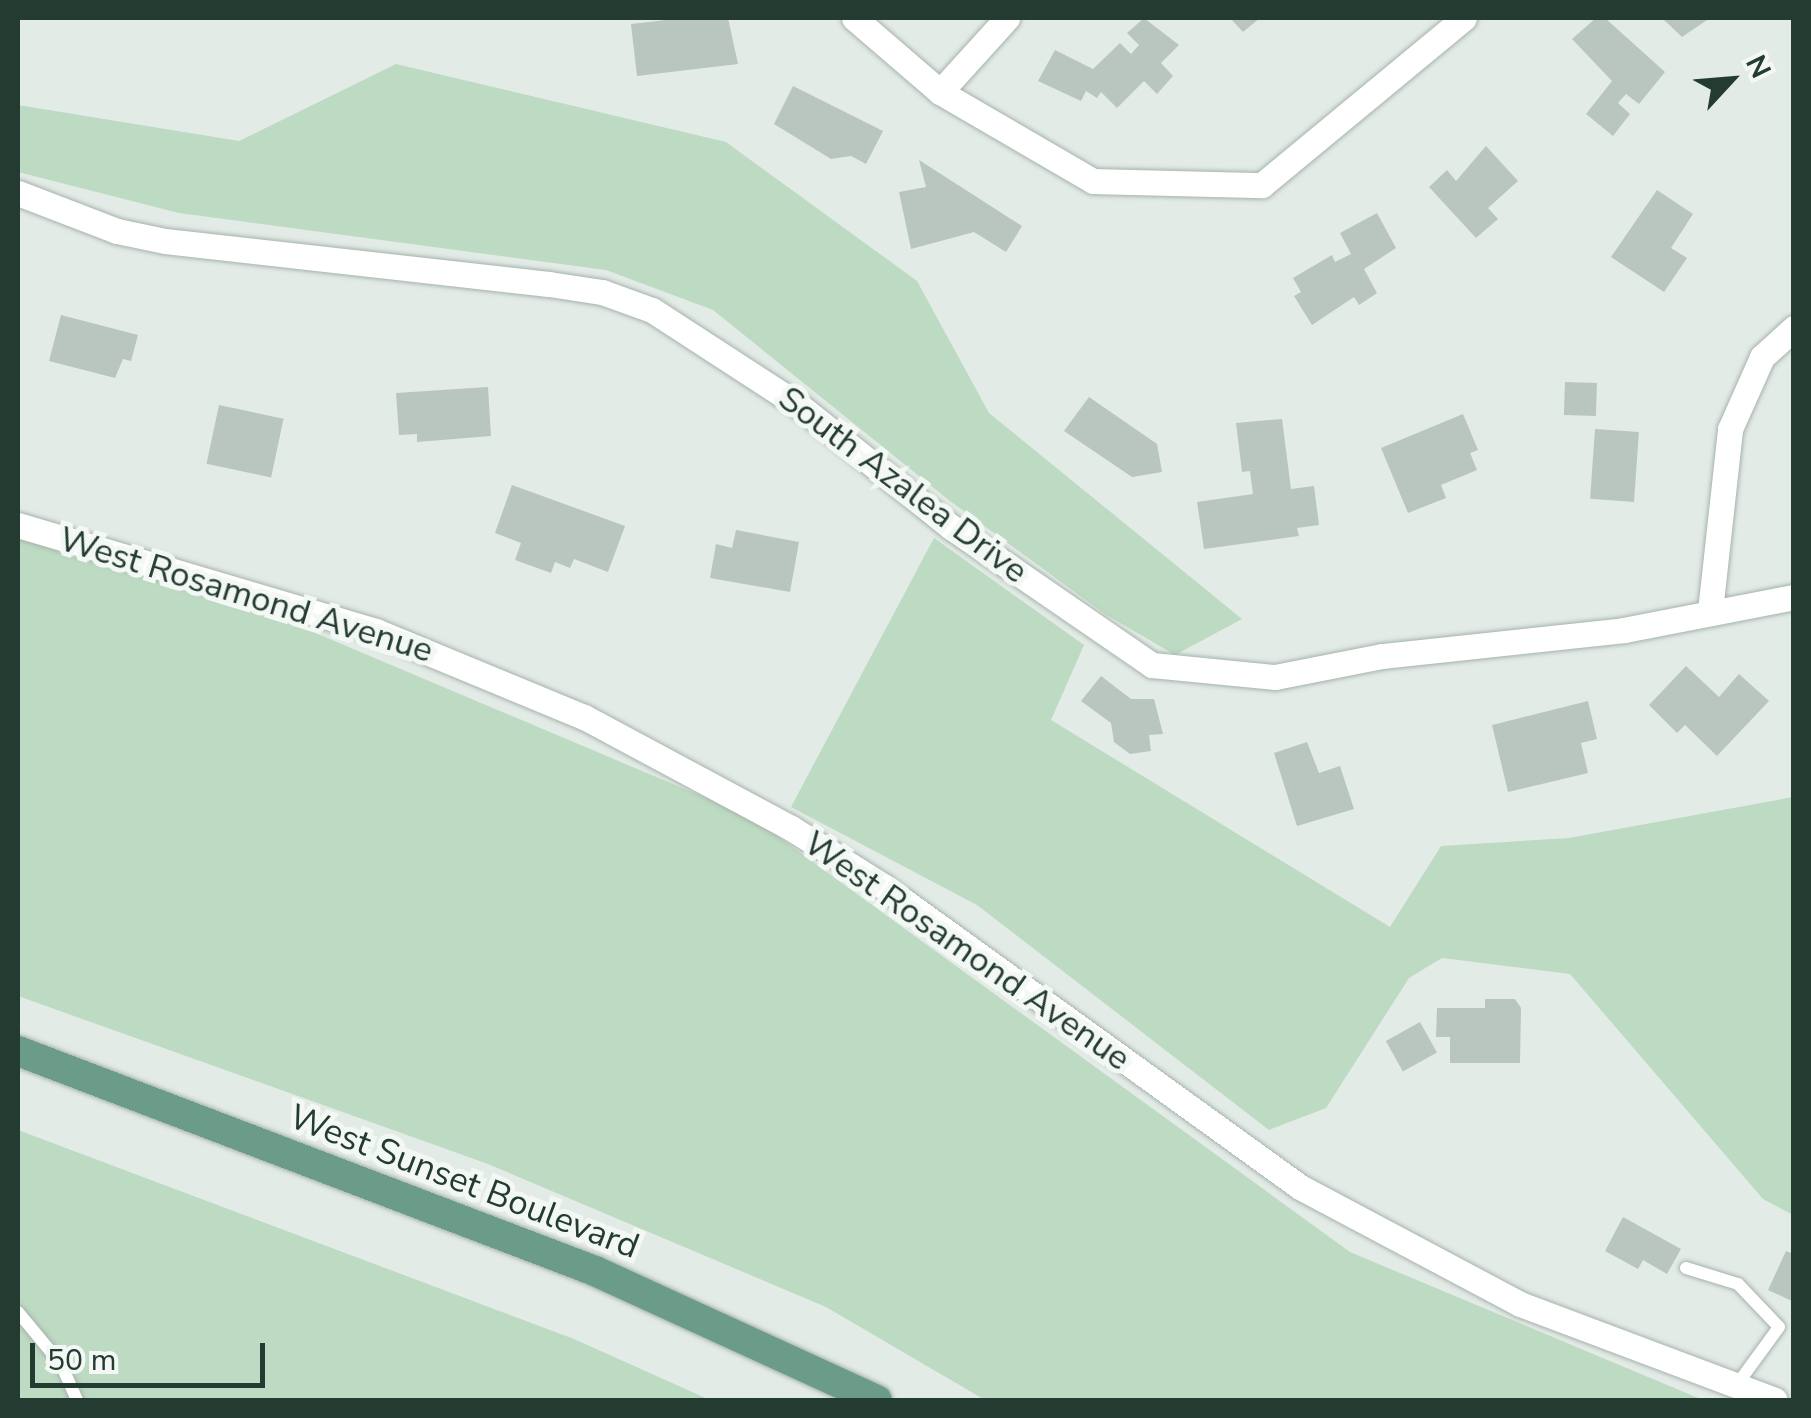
<!DOCTYPE html>
<style>
body{margin:0}
#map{position:relative;width:1811px;height:1418px;overflow:hidden;background:#e3ebe6;font-family:"Nunito Sans",sans-serif}
div>[style]{position:absolute}
.green>*{inset:0;background:#bddac2}
.building>*{inset:0;background:#b8c6bf;transform-origin:0 0}
.roads{filter:drop-shadow(0 0 2px #a6b3ac) drop-shadow(0 0 2px #a6b3ac)}
.service>*{height:12px;margin:-6px;padding:0 6px;transform-origin:6px;border-radius:6px;background:#fff}
.minor>*{height:25px;margin:-12.5px;padding:0 12.5px;transform-origin:12.5px;border-radius:12.5px;background:#fff}
.primary>*{height:30px;margin:-15px;padding:0 15px;transform-origin:15px;border-radius:15px;background:#6b9c8a}
span{translate:-50% -50%;white-space:nowrap;text-align:center;line-height:1.15;-webkit-text-stroke:10px #f3f8f5;paint-order:stroke}
.street-label{font-size:35px;color:#243b32}
.frame{position:absolute;inset:0;border:20px solid #243b32;pointer-events:none}
.north{position:absolute;left:1681px;top:30px;width:100px;height:100px;-webkit-text-stroke:8px #f3f8f5;paint-order:stroke;rotate:64deg;font-size:28px;font-weight:700;line-height:40px;text-align:center;color:#243b32}
.north::after{content:'';display:block;margin:auto;width:35px;height:45px;background:#243b32;clip-path:polygon(50% 0,100% 100%,50% 72%,0 100%)}
.scale{position:absolute;left:30px;top:1343px;width:235px;height:45px;box-sizing:border-box;border:5px solid #243b32;border-top:0;padding-left:12px;font-size:30px;line-height:35px;white-space:nowrap;color:#243b32;-webkit-text-stroke:8px #f3f8f5;paint-order:stroke}
</style>
<div id="map">
<div class="green">
<i style="clip-path:polygon(396px 64px,726px 142px,917px 281px,989px 413px,1242px 619px,1175px 655px,1105px 614px,950px 501px,713px 310px,606px 270px,179px 213px,18px 172px,18px 105px,239px 141px)"></i>
<i style="clip-path:polygon(934px 538px,1084px 645px,1051px 720px,1390px 927px,1441px 846px,1569px 838px,1793px 797px,1793px 1215px,1763px 1199px,1570px 974px,1442px 958px,1409px 978px,1326px 1108px,1269px 1130px,977px 905px,791px 807px)"></i>
<i style="clip-path:polygon(18px 539px,235px 599px,751px 817px,1350px 1252px,1703px 1400px,985px 1400px,826px 1307px,488px 1164px,18px 996px)"></i>
<i style="clip-path:polygon(18px 1130px,574px 1339px,710px 1400px,18px 1400px)"></i>
</div>
<div class="building">
<i style="clip-path:polygon(684px 18px,728px 18px,738px 64px,637px 76px,631px 24px)"></i>
<i style="clip-path:polygon(1144px 18px,1179px 45px,1161px 63px,1173px 76px,1157px 94px,1144px 81px,1117px 108px,1101px 92px,1097px 98px,1086px 91px,1081px 101px,1038px 81px,1055px 50px,1093px 69px,1120px 43px,1131px 54px,1139px 45px,1127px 33px)"></i>
<i style="clip-path:polygon(1230px 18px,1260px 18px,1243px 32px)"></i>
<i style="clip-path:polygon(1596px 18px,1605px 18px,1665px 72px,1639px 104px,1626px 94px,1618px 103px,1630px 114px,1613px 136px,1586px 114px,1612px 81px,1572px 39px)"></i>
<i style="clip-path:polygon(1662px 18px,1710px 18px,1682px 37px)"></i>
<i style="clip-path:polygon(793px 86px,883px 131px,866px 164px,851px 156px,831px 159px,774px 124px)"></i>
<i style="clip-path:polygon(1486px 146px,1518px 181px,1488px 208px,1498px 219px,1476px 238px,1429px 187px,1447px 170px,1456px 181px)"></i>
<i style="clip-path:polygon(919px 160px,1022px 226px,1006px 252px,974px 232px,911px 249px,899px 192px,926px 187px)"></i>
<i style="clip-path:polygon(1657px 190px,1693px 214px,1671px 248px,1687px 258px,1664px 292px,1611px 257px)"></i>
<i style="clip-path:polygon(1377px 213px,1396px 248px,1364px 269px,1377px 293px,1359px 305px,1354px 297px,1312px 325px,1294px 296px,1301px 292px,1293px 278px,1332px 255px,1335px 262px,1351px 254px,1340px 233px)"></i>
<i style="clip-path:polygon(61px 315px,138px 335px,131px 361px,123px 359px,115px 378px,49px 361px)"></i>
<i style="left:1565px;top:382px;width:32px;height:33px;rotate:2deg"></i>
<i style="clip-path:polygon(488px 387px,491px 436px,417px 442px,417px 434px,399px 435px,396px 393px)"></i>
<i style="clip-path:polygon(1089px 397px,1157px 444px,1162px 472px,1132px 477px,1064px 431px)"></i>
<i style="left:219px;top:405px;width:66px;height:60px;rotate:12deg"></i>
<i style="clip-path:polygon(1463px 414px,1478px 450px,1470px 453px,1477px 470px,1441px 485px,1446px 498px,1408px 513px,1381px 448px)"></i>
<i style="clip-path:polygon(1282px 419px,1291px 489px,1314px 486px,1319px 525px,1297px 528px,1299px 536px,1204px 549px,1197px 502px,1253px 494px,1250px 471px,1242px 472px,1236px 423px)"></i>
<i style="left:1595px;top:429px;width:44px;height:70px;rotate:4deg"></i>
<i style="clip-path:polygon(512px 485px,625px 526px,608px 572px,574px 559px,570px 568px,555px 562px,551px 573px,515px 560px,521px 543px,495px 533px)"></i>
<i style="clip-path:polygon(736px 530px,799px 542px,790px 592px,710px 578px,716px 544px,732px 548px)"></i>
<i style="clip-path:polygon(1686px 666px,1719px 697px,1739px 674px,1769px 701px,1717px 756px,1685px 725px,1677px 733px,1649px 705px)"></i>
<i style="clip-path:polygon(1101px 676px,1131px 699px,1154px 699px,1163px 734px,1149px 735px,1151px 751px,1130px 754px,1114px 742px,1111px 723px,1081px 701px)"></i>
<i style="clip-path:polygon(1588px 701px,1597px 739px,1581px 743px,1588px 773px,1508px 792px,1492px 725px)"></i>
<i style="clip-path:polygon(1307px 742px,1319px 773px,1340px 766px,1354px 809px,1297px 826px,1274px 753px)"></i>
<i style="clip-path:polygon(1485px 999px,1515px 999px,1521px 1008px,1520px 1063px,1450px 1063px,1450px 1037px,1436px 1037px,1437px 1008px,1485px 1008px)"></i>
<i style="left:1420px;top:1022px;width:35px;height:39px;rotate:61deg"></i>
<i style="clip-path:polygon(1623px 1217px,1681px 1249px,1667px 1274px,1643px 1260px,1638px 1269px,1605px 1251px)"></i>
<i style="clip-path:polygon(1786px 1251px,1794px 1254px,1794px 1302px,1768px 1290px)"></i>
</div>
<div class="roads">
<div class="service">
<i style="left:1686px;top:1268px;width:54px;rotate:17.1deg"></i>
<i style="left:1738px;top:1284px;width:59px;rotate:46.4deg"></i>
<i style="left:1779px;top:1327px;width:73px;rotate:126.1deg"></i>
<i style="left:18px;top:1312px;width:67px;rotate:50.4deg"></i>
<i style="left:61px;top:1364px;width:39px;rotate:66deg"></i>
</div>
<div class="minor">
<i style="left:854px;top:18px;width:113px;rotate:40.7deg"></i>
<i style="left:940px;top:92px;width:177px;rotate:30.2deg"></i>
<i style="left:1093px;top:181px;width:169px;rotate:1.4deg"></i>
<i style="left:1262px;top:185px;width:262px;rotate:-39.6deg"></i>
<i style="left:940px;top:92px;width:100px;rotate:-47.8deg"></i>
<i style="left:18px;top:193px;width:106px;rotate:21deg"></i>
<i style="left:117px;top:231px;width:49px;rotate:11.8deg"></i>
<i style="left:165px;top:241px;width:386px;rotate:6.4deg"></i>
<i style="left:549px;top:284px;width:54px;rotate:8.6deg"></i>
<i style="left:602px;top:292px;width:53px;rotate:19.8deg"></i>
<i style="left:652px;top:310px;width:173px;rotate:33deg"></i>
<i style="left:797px;top:404px;width:197px;rotate:38.6deg"></i>
<i style="left:951px;top:527px;width:244px;rotate:34.5deg"></i>
<i style="left:1152px;top:665px;width:124px;rotate:5.6deg"></i>
<i style="left:1275px;top:677px;width:109px;rotate:-11.1deg"></i>
<i style="left:1382px;top:656px;width:243px;rotate:-6.1deg"></i>
<i style="left:1624px;top:630px;width:173px;rotate:-11deg"></i>
<i style="left:18px;top:525px;width:373px;rotate:16.5deg"></i>
<i style="left:376px;top:631px;width:225px;rotate:22.5deg"></i>
<i style="left:584px;top:717px;width:235px;rotate:28.2deg"></i>
<i style="left:791px;top:828px;width:109px;rotate:32.2deg"></i>
<i style="left:883px;top:886px;width:514px;rotate:35.82deg"></i>
<i style="left:1300px;top:1187px;width:249px;rotate:28deg"></i>
<i style="left:1520px;top:1304px;width:272px;rotate:20.6deg"></i>
<i style="left:1710px;top:611px;width:183px;rotate:-83.7deg"></i>
<i style="left:1730px;top:429px;width:79px;rotate:-66deg"></i>
<i style="left:1762px;top:357px;width:43px;rotate:-42.2deg"></i>
</div>
<div class="primary">
<i style="left:18px;top:1051px;width:618px;rotate:20.87deg"></i>
<i style="left:595px;top:1271px;width:310px;rotate:24.6deg"></i>
</div>
</div>
<div class="street-label">
<span style="left:903px;top:485px;rotate:37deg">South Azalea Drive</span>
<span style="left:246px;top:595px;rotate:17deg">West Rosamond Avenue</span>
<span style="left:967px;top:951px;rotate:35deg">West Rosamond Avenue</span>
<span style="left:464px;top:1182px;rotate:21deg">West Sunset Boulevard</span>
</div>
<div class="frame"></div>
<div class="north">N</div>
<div class="scale">50 m</div>
</div>
